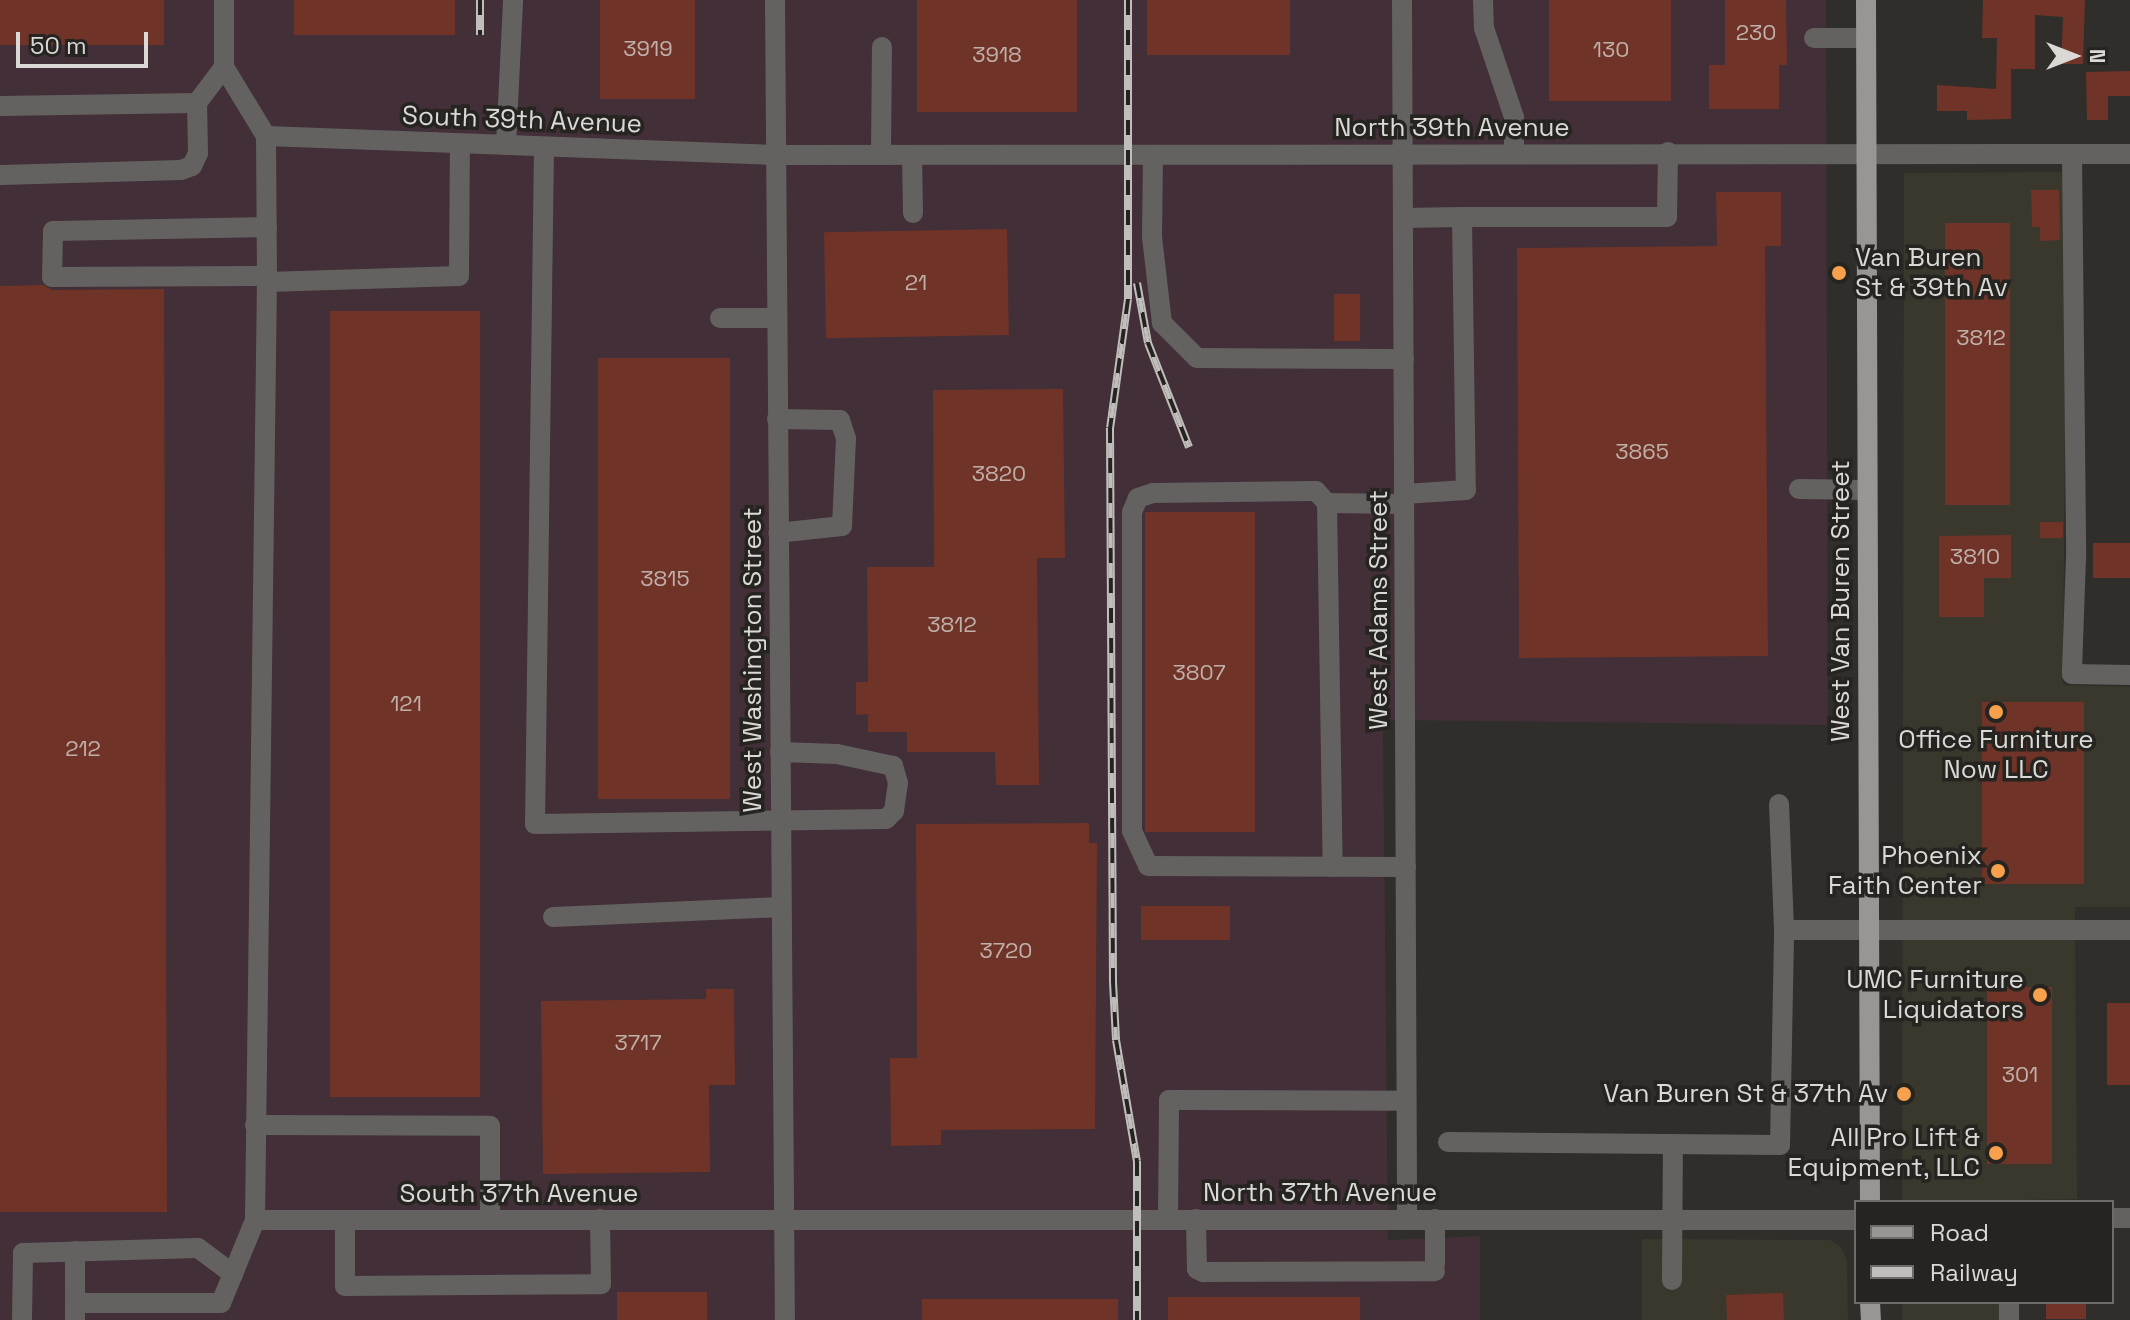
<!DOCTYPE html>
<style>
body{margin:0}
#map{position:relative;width:2130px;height:1320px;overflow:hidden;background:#2f2e2a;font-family:"Space Grotesk",sans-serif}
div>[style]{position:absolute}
.built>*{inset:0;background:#3a372d;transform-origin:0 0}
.industrial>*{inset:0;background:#422f37}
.building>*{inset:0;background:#703327;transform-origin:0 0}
.minor>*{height:20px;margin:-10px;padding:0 10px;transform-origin:10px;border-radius:10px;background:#646260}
.major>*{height:20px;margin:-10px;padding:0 10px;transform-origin:10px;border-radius:10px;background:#999592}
.rail>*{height:8px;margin-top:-4px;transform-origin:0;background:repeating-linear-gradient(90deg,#252420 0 15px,#bfbebb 0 30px);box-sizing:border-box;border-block:2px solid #bfbebb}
.dots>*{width:22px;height:22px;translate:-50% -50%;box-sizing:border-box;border:4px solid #252420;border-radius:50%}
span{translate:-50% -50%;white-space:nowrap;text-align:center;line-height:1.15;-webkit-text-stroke:7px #252420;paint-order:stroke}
.number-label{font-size:22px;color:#c0b0aa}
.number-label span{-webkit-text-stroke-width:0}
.street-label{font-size:26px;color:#dad9d6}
.poi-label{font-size:26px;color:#dad9d6}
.left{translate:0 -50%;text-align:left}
.right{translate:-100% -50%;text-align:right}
.legend{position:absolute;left:1854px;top:1200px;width:260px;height:104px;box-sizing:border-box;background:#252420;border:2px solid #6d6c69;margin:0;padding:10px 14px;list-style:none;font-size:24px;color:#dad9d6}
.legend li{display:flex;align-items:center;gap:16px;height:40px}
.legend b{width:40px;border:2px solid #6d6c69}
.north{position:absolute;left:2034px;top:16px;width:80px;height:80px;-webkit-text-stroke:6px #252420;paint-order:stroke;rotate:90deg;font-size:22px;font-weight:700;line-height:32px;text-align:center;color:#dad9d6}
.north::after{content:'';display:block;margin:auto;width:28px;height:36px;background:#dad9d6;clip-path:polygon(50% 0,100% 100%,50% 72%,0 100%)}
.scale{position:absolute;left:16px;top:32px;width:132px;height:36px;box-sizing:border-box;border:4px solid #dad9d6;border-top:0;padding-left:10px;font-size:24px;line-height:28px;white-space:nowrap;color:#dad9d6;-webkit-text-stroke:6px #252420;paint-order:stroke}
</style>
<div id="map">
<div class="built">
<i style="clip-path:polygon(2067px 172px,2063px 685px,2130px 687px,2130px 907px,2075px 907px,2077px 1199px,1902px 1202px,1904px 173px)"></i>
<i style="clip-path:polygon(1642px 1239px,1830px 1240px,1841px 1247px,1847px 1262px,1848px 1320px,1642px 1320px)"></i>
<i style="left:1902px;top:1302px;width:101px;height:18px"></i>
</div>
<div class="industrial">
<i style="clip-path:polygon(0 0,1826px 0,1828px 725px,1383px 720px,1388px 1240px,1480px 1236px,1480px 1320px,0 1320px)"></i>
</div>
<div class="building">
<i style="left:0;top:0;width:164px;height:45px"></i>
<i style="left:294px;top:0;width:161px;height:35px"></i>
<i style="left:600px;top:0;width:95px;height:99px"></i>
<i style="left:917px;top:0;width:160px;height:112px"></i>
<i style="left:1147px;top:0;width:143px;height:55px"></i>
<i style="left:1549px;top:0;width:122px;height:101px"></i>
<i style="clip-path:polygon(1725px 0,1786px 0,1787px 65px,1779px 65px,1779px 109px,1709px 109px,1709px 65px,1725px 65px)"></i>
<i style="clip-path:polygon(1983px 0,2085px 0,2083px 64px,2061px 64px,2063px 17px,2035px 15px,2035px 69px,2011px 69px,2011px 119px,1967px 120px,1967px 111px,1937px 111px,1937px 85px,1996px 89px,1997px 38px,1982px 38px)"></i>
<i style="clip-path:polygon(2130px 71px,2130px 96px,2108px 96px,2108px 120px,2087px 120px,2086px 72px)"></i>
<i style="clip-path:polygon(2031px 190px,2059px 190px,2060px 240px,2040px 241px,2040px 227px,2032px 227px)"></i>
<i style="clip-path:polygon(1716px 192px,1781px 192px,1781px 246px,1765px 246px,1768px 656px,1519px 658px,1517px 248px,1717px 246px)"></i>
<i style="left:1945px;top:223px;width:65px;height:282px"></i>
<i style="left:1007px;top:229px;width:106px;height:183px;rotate:89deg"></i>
<i style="clip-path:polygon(43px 285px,52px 290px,164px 289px,167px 1212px,0 1212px,0 286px)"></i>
<i style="left:1334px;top:294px;width:26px;height:47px"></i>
<i style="left:330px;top:311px;width:150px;height:786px"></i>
<i style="left:730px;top:358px;width:441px;height:132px;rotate:90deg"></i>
<i style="clip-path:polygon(1063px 389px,1065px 558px,1037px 558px,1039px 785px,996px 785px,995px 752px,907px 752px,907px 732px,868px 732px,868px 714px,856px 715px,856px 682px,868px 682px,867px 567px,934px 567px,933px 390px)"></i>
<i style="left:1255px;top:512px;width:320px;height:110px;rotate:90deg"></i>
<i style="left:2040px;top:522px;width:23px;height:16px"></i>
<i style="clip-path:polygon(2011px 535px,2011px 578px,1984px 578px,1984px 617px,1939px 617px,1939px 536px)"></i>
<i style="left:2130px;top:543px;width:35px;height:37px;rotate:90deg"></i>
<i style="left:1982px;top:702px;width:102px;height:182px"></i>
<i style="clip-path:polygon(1089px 823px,1089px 843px,1097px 843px,1095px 1129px,941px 1130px,941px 1145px,891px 1146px,890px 1058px,917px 1058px,916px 824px)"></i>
<i style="left:1141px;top:906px;width:89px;height:34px"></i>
<i style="left:1987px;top:987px;width:65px;height:177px"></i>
<i style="clip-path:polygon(706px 989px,734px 989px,735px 1085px,709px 1085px,710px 1172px,543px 1174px,541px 1001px,706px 999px)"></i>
<i style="left:2107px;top:1003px;width:23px;height:82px"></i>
<i style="left:617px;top:1292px;width:90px;height:28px"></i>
<i style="left:1783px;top:1293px;width:27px;height:57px;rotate:88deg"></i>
<i style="left:1360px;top:1297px;width:23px;height:192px;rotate:90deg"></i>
<i style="left:1118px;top:1299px;width:21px;height:196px;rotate:90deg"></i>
<i style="left:2086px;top:1302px;width:17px;height:40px;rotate:90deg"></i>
</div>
<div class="minor">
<i style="left:224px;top:0;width:67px;rotate:90deg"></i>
<i style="left:224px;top:67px;width:81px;rotate:58.7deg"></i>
<i style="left:266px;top:136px;width:146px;rotate:89.6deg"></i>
<i style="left:775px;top:0;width:1320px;rotate:89.57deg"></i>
<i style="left:1402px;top:0;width:1219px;rotate:89.76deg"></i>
<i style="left:1483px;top:0;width:28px;rotate:88deg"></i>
<i style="left:1484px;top:28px;width:94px;rotate:71.4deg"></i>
<i style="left:1514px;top:117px;width:36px;rotate:90deg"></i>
<i style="left:1814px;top:38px;width:52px"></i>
<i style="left:0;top:106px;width:197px;rotate:-0.9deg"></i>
<i style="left:266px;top:136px;width:509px;rotate:2.14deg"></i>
<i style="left:775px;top:155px;width:1355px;rotate:-0.04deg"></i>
<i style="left:506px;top:145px;width:145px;rotate:-87.2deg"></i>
<i style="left:544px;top:147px;width:677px;rotate:90.76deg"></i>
<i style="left:535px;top:824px;width:351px;rotate:-0.8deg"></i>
<i style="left:886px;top:819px;width:11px;rotate:-45deg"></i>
<i style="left:894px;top:811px;width:28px;rotate:-82deg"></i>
<i style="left:898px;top:783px;width:18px;rotate:-106deg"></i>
<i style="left:893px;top:766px;width:57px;rotate:-167.9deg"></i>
<i style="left:837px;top:754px;width:57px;rotate:-178deg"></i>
<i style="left:881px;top:155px;width:108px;rotate:-89.5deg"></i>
<i style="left:912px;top:155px;width:58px;rotate:89deg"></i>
<i style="left:1153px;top:155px;width:82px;rotate:90.7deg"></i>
<i style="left:1152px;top:237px;width:87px;rotate:83.4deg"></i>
<i style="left:1162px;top:323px;width:49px;rotate:45deg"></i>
<i style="left:1197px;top:358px;width:207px;rotate:0.3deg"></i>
<i style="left:2072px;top:155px;width:402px;rotate:89.4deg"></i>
<i style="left:2076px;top:557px;width:117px;rotate:92deg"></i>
<i style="left:2072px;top:674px;width:58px;rotate:1deg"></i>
<i style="left:0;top:175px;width:181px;rotate:-1.6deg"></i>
<i style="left:181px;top:170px;width:12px;rotate:-20deg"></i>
<i style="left:192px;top:166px;width:14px;rotate:-65deg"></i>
<i style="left:198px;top:153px;width:50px;rotate:-91.1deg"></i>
<i style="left:197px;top:103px;width:45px;rotate:-53.1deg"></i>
<i style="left:1462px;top:217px;width:205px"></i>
<i style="left:1667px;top:217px;width:65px;rotate:-89.1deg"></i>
<i style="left:1403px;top:218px;width:59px;rotate:-1deg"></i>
<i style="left:1462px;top:217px;width:273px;rotate:89.2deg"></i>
<i style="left:1466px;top:490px;width:62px;rotate:176.3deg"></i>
<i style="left:267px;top:227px;width:214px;rotate:178.9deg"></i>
<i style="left:53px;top:231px;width:46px;rotate:91.2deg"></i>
<i style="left:52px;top:277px;width:215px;rotate:-0.3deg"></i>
<i style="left:720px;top:318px;width:56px"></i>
<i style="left:777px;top:419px;width:63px;rotate:0.9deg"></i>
<i style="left:840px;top:420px;width:19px;rotate:72deg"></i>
<i style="left:846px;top:438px;width:88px;rotate:92.6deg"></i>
<i style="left:842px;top:526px;width:64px;rotate:173.8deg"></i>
<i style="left:1799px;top:489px;width:68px;rotate:0.8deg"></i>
<i style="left:1327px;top:503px;width:364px;rotate:89.1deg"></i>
<i style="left:1404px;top:504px;width:77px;rotate:-179.3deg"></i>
<i style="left:1327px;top:503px;width:16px;rotate:-133deg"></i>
<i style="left:1316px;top:491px;width:163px;rotate:179.3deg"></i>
<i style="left:1153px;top:493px;width:16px;rotate:162deg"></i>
<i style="left:1138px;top:498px;width:15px;rotate:113deg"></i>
<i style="left:1132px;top:512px;width:319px;rotate:90deg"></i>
<i style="left:1132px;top:831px;width:38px;rotate:65deg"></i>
<i style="left:1148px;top:866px;width:258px;rotate:0.2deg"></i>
<i style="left:1779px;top:804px;width:126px;rotate:87.7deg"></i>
<i style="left:553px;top:917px;width:228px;rotate:-2.5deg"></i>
<i style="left:255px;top:1125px;width:235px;rotate:0.2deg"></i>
<i style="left:490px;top:1126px;width:94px;rotate:90deg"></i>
<i style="left:1448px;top:1142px;width:332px;rotate:0.5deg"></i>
<i style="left:1780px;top:1145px;width:215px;rotate:-88.9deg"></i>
<i style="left:1784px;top:930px;width:346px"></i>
<i style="left:2112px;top:1218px;width:18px"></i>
<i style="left:1168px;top:1219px;width:119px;rotate:-89.5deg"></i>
<i style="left:1169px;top:1100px;width:237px;rotate:0.2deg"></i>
<i style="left:1196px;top:1219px;width:50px;rotate:88.9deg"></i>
<i style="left:1197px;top:1269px;width:7px;rotate:27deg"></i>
<i style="left:1203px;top:1272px;width:232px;rotate:-0.2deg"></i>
<i style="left:255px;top:1220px;width:1601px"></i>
<i style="left:345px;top:1220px;width:66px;rotate:90deg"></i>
<i style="left:345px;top:1286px;width:256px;rotate:-0.4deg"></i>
<i style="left:601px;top:1284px;width:65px;rotate:-90.9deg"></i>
<i style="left:75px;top:1251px;width:52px;rotate:90deg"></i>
<i style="left:1435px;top:1264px;width:45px;rotate:-90deg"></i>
<i style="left:1672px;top:1280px;width:136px;rotate:-89.6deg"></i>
<i style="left:2009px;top:1302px;width:18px;rotate:90deg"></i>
<i style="left:22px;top:1320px;width:67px;rotate:-89.1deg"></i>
<i style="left:23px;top:1253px;width:175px;rotate:-1.6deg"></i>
<i style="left:198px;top:1248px;width:44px;rotate:36.6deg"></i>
<i style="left:75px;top:1320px;width:17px;rotate:-90deg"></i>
<i style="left:75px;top:1303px;width:146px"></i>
<i style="left:221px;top:1303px;width:90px;rotate:-67.7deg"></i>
<i style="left:255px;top:1220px;width:938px;rotate:-89.27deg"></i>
<i style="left:267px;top:282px;width:192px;rotate:-1.8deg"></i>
<i style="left:459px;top:276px;width:132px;rotate:-89.6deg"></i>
</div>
<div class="major">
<i style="left:1866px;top:0;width:1202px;rotate:89.81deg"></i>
<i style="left:1870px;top:1302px;width:18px;rotate:87deg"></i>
</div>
<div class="rail">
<i style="left:480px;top:0;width:35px;rotate:90deg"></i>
<i style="left:1128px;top:0;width:299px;rotate:90deg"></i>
<i style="left:1128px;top:299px;width:130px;rotate:97.9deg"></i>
<i style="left:1110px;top:428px;width:554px;rotate:89.69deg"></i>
<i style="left:1113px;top:982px;width:58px;rotate:87deg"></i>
<i style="left:1116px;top:1040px;width:123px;rotate:80.2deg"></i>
<i style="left:1137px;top:1161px;width:159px;rotate:90deg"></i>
<i style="left:1137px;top:283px;width:61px;rotate:79.6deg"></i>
<i style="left:1148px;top:343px;width:112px;rotate:68.5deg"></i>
</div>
<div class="dots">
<i style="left:1839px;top:273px;background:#f8a04b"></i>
<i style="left:1996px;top:712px;background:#f8a04b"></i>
<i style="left:1998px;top:871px;background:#f8a04b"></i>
<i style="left:2040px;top:995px;background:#f8a04b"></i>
<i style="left:1904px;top:1094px;background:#f8a04b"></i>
<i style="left:1996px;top:1153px;background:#f8a04b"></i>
</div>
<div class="number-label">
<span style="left:1756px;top:33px">230</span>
<span style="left:648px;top:49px">3919</span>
<span style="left:1611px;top:50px">130</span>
<span style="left:997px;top:55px">3918</span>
<span style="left:916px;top:283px">21</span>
<span style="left:1981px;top:338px">3812</span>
<span style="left:1642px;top:452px">3865</span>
<span style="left:999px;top:474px">3820</span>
<span style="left:1975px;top:557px">3810</span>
<span style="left:665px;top:579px">3815</span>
<span style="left:952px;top:625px">3812</span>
<span style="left:1199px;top:673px">3807</span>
<span style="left:406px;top:704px">121</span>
<span style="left:83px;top:749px">212</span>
<span style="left:1006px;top:951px">3720</span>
<span style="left:638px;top:1043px">3717</span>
<span style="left:2020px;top:1075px">301</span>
</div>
<div class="street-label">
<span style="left:522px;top:120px;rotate:2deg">South 39th Avenue</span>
<span style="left:1452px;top:128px">North 39th Avenue</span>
<span style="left:1841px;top:601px;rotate:-90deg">West Van Buren Street</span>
<span style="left:1379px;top:610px;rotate:-90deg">West Adams Street</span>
<span style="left:753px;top:660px;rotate:-90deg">West Washington Street</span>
<span style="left:1320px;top:1193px">North 37th Avenue</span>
<span style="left:519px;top:1194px">South 37th Avenue</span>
</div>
<div class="poi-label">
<span class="left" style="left:1855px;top:273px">Van Buren<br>St &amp; 39th Av</span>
<span style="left:1996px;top:755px">Office Furniture<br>Now LLC</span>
<span class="right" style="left:1982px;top:871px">Phoenix<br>Faith Center</span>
<span class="right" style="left:2024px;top:995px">UMC Furniture<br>Liquidators</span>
<span class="right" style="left:1888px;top:1094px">Van Buren St &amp; 37th Av</span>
<span class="right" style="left:1980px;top:1153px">All Pro Lift &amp;<br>Equipment, LLC</span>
</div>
<ul class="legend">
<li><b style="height:10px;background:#999592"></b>Road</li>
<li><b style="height:10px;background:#bfbebb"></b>Railway</li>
</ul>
<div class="north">N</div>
<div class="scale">50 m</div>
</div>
